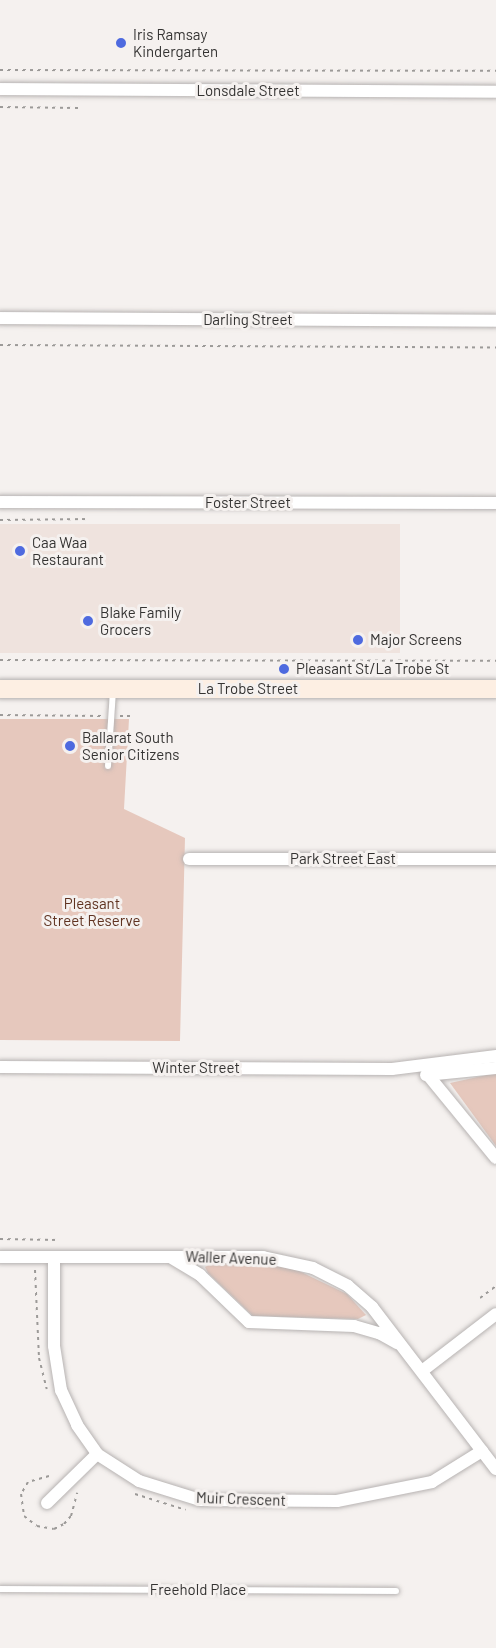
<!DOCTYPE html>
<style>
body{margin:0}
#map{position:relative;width:496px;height:1648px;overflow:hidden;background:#f5f1ef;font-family:Barlow,sans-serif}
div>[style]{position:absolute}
.built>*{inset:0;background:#efe3de;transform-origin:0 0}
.green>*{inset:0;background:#e6c8bd}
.path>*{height:2px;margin-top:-1px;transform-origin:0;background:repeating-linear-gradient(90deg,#9c9a98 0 3px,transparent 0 7.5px)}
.roads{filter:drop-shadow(0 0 2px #b7b3b2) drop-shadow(0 0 2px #b7b3b2)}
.lane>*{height:6px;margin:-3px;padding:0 3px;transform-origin:3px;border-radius:3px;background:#fff}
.street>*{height:12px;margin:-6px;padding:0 6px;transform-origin:6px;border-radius:6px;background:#fff}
.secondary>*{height:18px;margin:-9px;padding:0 9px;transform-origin:9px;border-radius:9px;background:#fdefe3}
.dots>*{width:16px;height:16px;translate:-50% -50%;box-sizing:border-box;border:3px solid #f5f1ef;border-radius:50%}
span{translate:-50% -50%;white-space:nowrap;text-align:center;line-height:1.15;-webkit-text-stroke:6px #f5f1ef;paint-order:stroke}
.poi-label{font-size:15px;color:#343332}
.left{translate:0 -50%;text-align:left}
.street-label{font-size:15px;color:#343332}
.park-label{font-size:15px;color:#5f3220}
</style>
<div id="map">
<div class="built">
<i style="left:0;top:524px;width:400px;height:129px"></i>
</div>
<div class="green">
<i style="clip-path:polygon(0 719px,129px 719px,124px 809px,185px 838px,180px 1041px,0 1040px)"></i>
<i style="clip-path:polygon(496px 1073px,496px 1146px,450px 1083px)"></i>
<i style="clip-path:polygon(213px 1263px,273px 1265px,297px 1270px,347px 1294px,366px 1315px,358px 1319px,253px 1316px,208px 1273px,205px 1267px)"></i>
</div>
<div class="path">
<i style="left:0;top:70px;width:496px;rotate:0.1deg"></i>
<i style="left:0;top:107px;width:78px;rotate:0.7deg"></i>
<i style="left:0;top:345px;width:496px;rotate:0.3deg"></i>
<i style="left:0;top:520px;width:90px;rotate:-0.6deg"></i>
<i style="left:0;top:660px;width:496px;rotate:0.1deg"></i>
<i style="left:0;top:715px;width:103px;rotate:0.6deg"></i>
<i style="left:120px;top:716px;width:13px"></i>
<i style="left:0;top:1239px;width:59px;rotate:1deg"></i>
<i style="left:35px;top:1270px;width:88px;rotate:87.4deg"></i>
<i style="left:39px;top:1358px;width:32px;rotate:76deg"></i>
<i style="left:480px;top:1298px;width:20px;rotate:-37deg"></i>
<i style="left:49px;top:1476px;width:22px;rotate:164deg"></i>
<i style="left:28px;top:1482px;width:14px;rotate:120deg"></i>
<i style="left:21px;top:1494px;width:22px;rotate:82deg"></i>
<i style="left:24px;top:1516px;width:16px;rotate:38deg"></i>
<i style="left:37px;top:1526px;width:17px;rotate:10deg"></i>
<i style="left:54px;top:1529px;width:11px;rotate:-27deg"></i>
<i style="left:64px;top:1524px;width:11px;rotate:-49deg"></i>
<i style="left:71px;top:1516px;width:24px;rotate:-75deg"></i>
<i style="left:135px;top:1494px;width:53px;rotate:17.4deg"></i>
</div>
<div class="roads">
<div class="lane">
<i style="left:108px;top:766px;width:76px;rotate:-86.2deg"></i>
<i style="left:0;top:1589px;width:396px;rotate:0.3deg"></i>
</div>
<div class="street">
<i style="left:0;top:89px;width:496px;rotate:0.3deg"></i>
<i style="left:0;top:318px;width:496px;rotate:0.3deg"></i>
<i style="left:0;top:502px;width:496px;rotate:0.1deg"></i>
<i style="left:189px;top:859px;width:307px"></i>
<i style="left:0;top:1067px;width:392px;rotate:0.3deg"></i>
<i style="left:392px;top:1069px;width:105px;rotate:-7.1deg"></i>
<i style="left:426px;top:1075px;width:70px;rotate:-5.7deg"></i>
<i style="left:428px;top:1075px;width:107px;rotate:50.7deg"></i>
<i style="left:0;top:1257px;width:263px"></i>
<i style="left:263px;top:1257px;width:51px;rotate:12.4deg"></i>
<i style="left:313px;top:1268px;width:39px;rotate:27deg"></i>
<i style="left:348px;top:1286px;width:32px;rotate:41deg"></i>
<i style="left:372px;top:1307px;width:204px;rotate:52.6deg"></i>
<i style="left:54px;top:1258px;width:88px;rotate:90deg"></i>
<i style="left:54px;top:1346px;width:45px;rotate:81deg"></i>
<i style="left:61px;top:1390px;width:38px;rotate:65deg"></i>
<i style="left:77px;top:1425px;width:35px;rotate:55deg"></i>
<i style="left:97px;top:1454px;width:50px;rotate:32.7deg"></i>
<i style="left:139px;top:1481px;width:64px;rotate:17.3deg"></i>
<i style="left:200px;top:1500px;width:137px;rotate:0.4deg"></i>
<i style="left:337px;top:1501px;width:97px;rotate:-11.3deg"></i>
<i style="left:432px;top:1482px;width:59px;rotate:-31.8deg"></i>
<i style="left:172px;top:1258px;width:33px;rotate:31deg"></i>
<i style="left:200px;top:1275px;width:68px;rotate:43.8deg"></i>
<i style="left:249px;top:1322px;width:105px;rotate:2.2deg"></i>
<i style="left:354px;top:1326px;width:26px;rotate:16deg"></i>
<i style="left:379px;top:1333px;width:21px;rotate:29deg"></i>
<i style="left:422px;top:1371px;width:93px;rotate:-37.6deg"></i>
<i style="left:47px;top:1503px;width:70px;rotate:-44.4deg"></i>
</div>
<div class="secondary">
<i style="left:0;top:689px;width:496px"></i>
</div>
</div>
<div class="dots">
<i style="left:121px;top:43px;background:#4e6adf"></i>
<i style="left:20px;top:551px;background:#4e6adf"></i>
<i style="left:88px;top:621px;background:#4e6adf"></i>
<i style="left:358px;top:640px;background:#4e6adf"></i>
<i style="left:284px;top:669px;background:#4e6adf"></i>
<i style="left:70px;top:746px;background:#4e6adf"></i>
</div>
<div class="poi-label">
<span class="left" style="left:133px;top:43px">Iris Ramsay<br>Kindergarten</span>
<span class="left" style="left:32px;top:551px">Caa Waa<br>Restaurant</span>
<span class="left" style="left:100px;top:621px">Blake Family<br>Grocers</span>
<span class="left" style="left:370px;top:640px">Major Screens</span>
<span class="left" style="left:296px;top:669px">Pleasant St/La Trobe St</span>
<span class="left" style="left:82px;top:746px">Ballarat South<br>Senior Citizens</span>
</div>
<div class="street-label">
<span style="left:248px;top:91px">Lonsdale Street</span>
<span style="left:248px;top:320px">Darling Street</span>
<span style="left:248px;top:503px">Foster Street</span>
<span style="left:248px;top:689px">La Trobe Street</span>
<span style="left:343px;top:859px">Park Street East</span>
<span style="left:196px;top:1068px">Winter Street</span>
<span style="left:231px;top:1258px;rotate:2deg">Waller Avenue</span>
<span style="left:241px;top:1499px;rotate:2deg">Muir Crescent</span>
<span style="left:198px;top:1590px">Freehold Place</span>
</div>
<div class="park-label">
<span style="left:92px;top:912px">Pleasant<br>Street Reserve</span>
</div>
</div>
